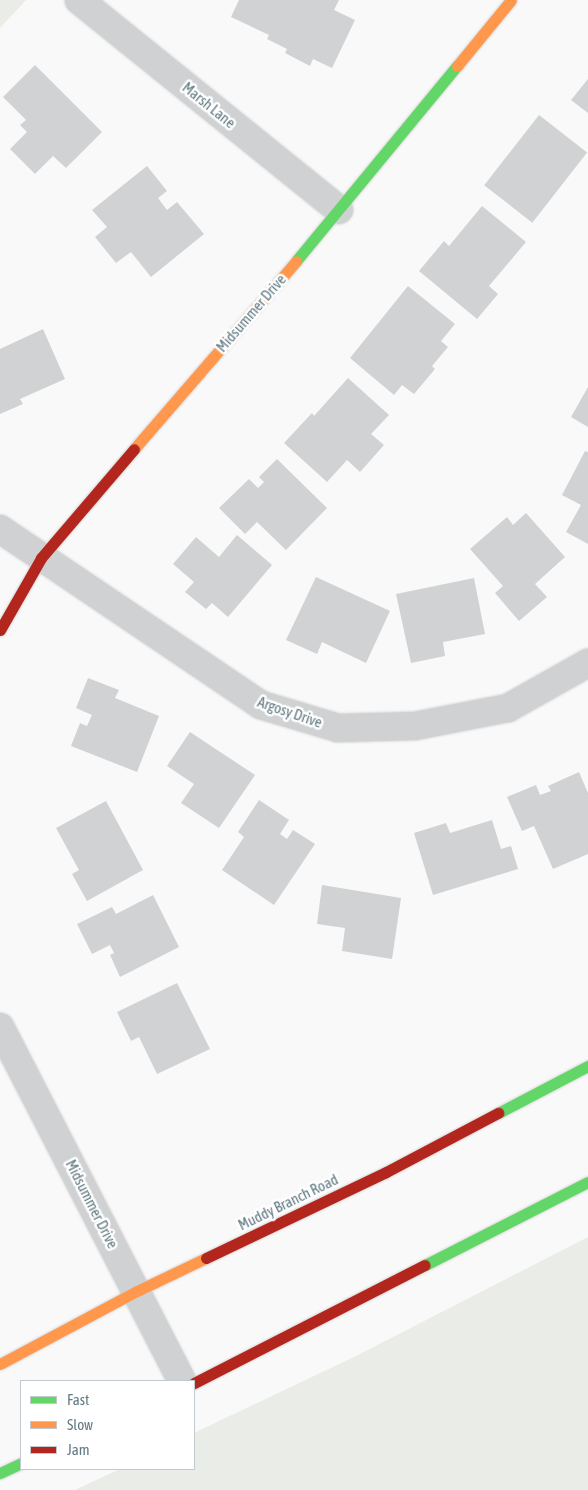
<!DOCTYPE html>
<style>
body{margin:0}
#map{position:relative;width:588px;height:1490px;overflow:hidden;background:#f9f9f9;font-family:"Asap Condensed",sans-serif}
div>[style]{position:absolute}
.green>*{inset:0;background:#eaece7}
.building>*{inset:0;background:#d0d2d3;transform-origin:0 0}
.roads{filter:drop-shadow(0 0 1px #d5d6d7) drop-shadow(0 0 1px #d5d6d7)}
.street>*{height:28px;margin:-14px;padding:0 14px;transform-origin:14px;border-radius:14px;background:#cfd1d2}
.fast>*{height:11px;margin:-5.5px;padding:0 5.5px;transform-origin:5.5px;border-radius:5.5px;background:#63d668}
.slow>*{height:11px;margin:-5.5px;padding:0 5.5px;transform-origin:5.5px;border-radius:5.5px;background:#ff974d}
.jam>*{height:11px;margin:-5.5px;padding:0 5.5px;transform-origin:5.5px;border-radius:5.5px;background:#b3261e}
span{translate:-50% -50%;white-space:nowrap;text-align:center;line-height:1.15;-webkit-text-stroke:5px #fff;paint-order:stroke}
.street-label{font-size:15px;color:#637a84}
.legend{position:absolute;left:20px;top:1380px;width:175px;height:90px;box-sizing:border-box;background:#fff;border:1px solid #c1cace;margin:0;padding:6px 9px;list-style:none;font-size:15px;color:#637a84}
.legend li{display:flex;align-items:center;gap:10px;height:25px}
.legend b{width:25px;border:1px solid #c1cace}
</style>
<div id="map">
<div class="green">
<i style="clip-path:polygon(0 0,26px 0,0 28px)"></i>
<i style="clip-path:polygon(588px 1237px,588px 1490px,75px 1490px,120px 1469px,194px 1469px,194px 1433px,354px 1357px)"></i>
</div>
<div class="building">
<i style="clip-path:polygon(239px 0,339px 0,334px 10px,355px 20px,332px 68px,313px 59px,310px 66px,285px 53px,287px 49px,267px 39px,269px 35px,231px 17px)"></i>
<i style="clip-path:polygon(35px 65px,102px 132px,66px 168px,53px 156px,35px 174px,10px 149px,27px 132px,20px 125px,26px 120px,3px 97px)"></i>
<i style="clip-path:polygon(588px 79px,588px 113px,571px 100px)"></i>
<i style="left:539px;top:115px;width:61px;height:89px;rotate:38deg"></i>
<i style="clip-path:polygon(147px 166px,167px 191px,158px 198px,167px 210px,177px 202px,204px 234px,151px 277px,131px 252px,116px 263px,95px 237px,107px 227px,92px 210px)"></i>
<i style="clip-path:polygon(482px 206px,526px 242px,489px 286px,498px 294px,477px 319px,419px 271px,444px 241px,449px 246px)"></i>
<i style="clip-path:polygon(408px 286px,455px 324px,441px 341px,448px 347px,432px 366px,435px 369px,414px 394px,402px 385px,394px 395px,350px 358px)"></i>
<i style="clip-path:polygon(43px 329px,65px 379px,20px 399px,23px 404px,0 414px,0 349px)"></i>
<i style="clip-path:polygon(348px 378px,389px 415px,371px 434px,384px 445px,360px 472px,347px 460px,327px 482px,284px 443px,312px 413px,314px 416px)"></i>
<i style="clip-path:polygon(588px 387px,588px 427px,571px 417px)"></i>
<i style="clip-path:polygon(585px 451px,588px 452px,588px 544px,566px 532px,581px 505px,562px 495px)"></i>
<i style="clip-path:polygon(277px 459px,327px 508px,286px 550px,257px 522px,245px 534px,219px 508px,249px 479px,258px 488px,264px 482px,259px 477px)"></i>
<i style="clip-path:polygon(526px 513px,565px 557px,535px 584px,547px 597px,519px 621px,495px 593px,503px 586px,470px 549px,507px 517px,513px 525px)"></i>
<i style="clip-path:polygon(237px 535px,272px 565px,228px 617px,212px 603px,206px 609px,185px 592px,194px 582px,173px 564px,196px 537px,219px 557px)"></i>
<i style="clip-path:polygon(316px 577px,390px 611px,366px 663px,322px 642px,317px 654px,286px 640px)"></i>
<i style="clip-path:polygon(474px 578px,485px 634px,443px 642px,445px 656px,411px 663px,396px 594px)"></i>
<i style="clip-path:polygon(88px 678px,119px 690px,115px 698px,159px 716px,137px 772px,71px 746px,80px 723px,87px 726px,92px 715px,76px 708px)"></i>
<i style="clip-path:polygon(190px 732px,255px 775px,219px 828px,181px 803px,194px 784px,167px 766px)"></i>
<i style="clip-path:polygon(579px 772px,588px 793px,588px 854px,553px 869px,534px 826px,522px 831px,507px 797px,536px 785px,540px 795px,551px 791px,548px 786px)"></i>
<i style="clip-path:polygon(259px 800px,289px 820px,280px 834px,287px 839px,293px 830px,315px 844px,274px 905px,222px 870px,244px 837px,238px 832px)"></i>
<i style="clip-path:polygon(106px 801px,143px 870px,87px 901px,72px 874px,79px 870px,56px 828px)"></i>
<i style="clip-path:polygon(492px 820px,501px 849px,511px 846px,518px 869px,433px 895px,414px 833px,446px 823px,450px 833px)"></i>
<i style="clip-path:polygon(322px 885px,401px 898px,392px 959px,342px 951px,345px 928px,317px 924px)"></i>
<i style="clip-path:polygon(153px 895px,179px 947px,120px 977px,110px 955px,114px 953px,110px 945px,92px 954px,77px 924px,112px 907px,116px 914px)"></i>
<i style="clip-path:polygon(177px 983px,210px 1049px,157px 1074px,139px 1037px,131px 1041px,117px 1012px)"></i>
</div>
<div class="roads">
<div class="street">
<i style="left:79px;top:0;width:334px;rotate:38.9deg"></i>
<i style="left:0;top:529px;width:315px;rotate:34deg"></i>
<i style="left:261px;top:705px;width:80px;rotate:16.6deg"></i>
<i style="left:338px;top:728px;width:77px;rotate:-1.5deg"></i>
<i style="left:415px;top:726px;width:95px;rotate:-11deg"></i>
<i style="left:508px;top:708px;width:92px;rotate:-29.4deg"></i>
<i style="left:0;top:1027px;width:398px;rotate:62.8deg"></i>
</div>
<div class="fast">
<i style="left:296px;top:261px;width:253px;rotate:-50.5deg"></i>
<i style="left:498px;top:1113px;width:102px;rotate:-27.6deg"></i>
<i style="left:425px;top:1265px;width:183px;rotate:-27deg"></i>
<i style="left:0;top:1473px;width:23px;rotate:-25deg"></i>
</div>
<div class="slow">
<i style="left:457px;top:66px;width:85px;rotate:-50.7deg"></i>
<i style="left:134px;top:449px;width:248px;rotate:-49.2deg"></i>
<i style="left:0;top:1364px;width:155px;rotate:-28.1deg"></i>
<i style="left:137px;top:1291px;width:76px;rotate:-25.6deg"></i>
</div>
<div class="jam">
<i style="left:0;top:630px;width:83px;rotate:-60.3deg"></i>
<i style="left:41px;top:558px;width:143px;rotate:-49.5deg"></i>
<i style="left:206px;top:1258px;width:199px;rotate:-25.5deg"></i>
<i style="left:386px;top:1172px;width:127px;rotate:-27.8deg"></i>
<i style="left:194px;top:1383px;width:259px;rotate:-27.1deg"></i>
</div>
</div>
<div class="street-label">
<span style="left:209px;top:105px;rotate:39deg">Marsh Lane</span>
<span style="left:251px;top:313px;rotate:-49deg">Midsummer Drive</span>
<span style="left:290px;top:712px;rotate:19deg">Argosy Drive</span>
<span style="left:288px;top:1202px;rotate:-26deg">Muddy Branch Road</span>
<span style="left:92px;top:1204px;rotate:63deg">Midsummer Drive</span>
</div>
<ul class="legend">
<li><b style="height:6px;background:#63d668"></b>Fast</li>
<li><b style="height:6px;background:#ff974d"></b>Slow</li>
<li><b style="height:6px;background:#b3261e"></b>Jam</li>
</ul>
</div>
